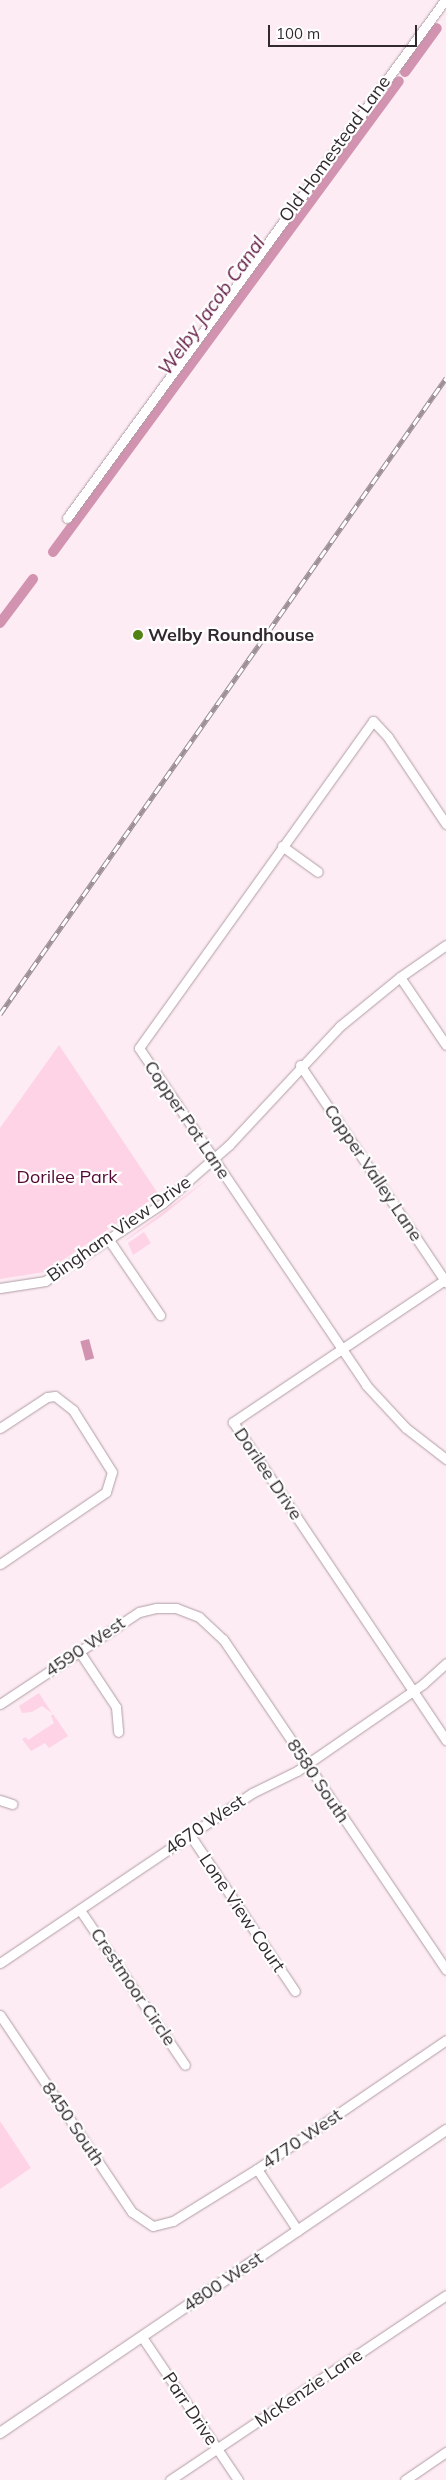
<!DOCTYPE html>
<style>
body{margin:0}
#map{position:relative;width:446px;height:2480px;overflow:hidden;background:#fdecf3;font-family:Mulish,sans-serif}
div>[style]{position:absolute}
.green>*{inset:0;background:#ffd3e6}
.water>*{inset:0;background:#d293b0;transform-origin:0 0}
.canal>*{height:10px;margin:-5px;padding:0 5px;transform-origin:5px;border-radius:5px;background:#d293b0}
.roads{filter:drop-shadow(0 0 1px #b19da5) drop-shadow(0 0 1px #b19da5)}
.minor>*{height:9px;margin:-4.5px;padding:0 4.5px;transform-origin:4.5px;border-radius:4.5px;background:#fff}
.tertiary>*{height:10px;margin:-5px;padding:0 5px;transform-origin:5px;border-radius:5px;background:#fff}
.rail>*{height:5px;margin-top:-2.5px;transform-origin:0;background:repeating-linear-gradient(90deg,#fefefe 0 9px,#9b8e94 0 18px);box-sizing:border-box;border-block:1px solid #9b8e94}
.dots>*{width:14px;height:14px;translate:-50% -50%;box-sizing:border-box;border:2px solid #fefefe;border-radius:50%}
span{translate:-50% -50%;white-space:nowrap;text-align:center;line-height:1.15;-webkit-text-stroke:4.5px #fefefe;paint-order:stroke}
.street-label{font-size:18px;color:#31292d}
.poi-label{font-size:18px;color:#31292d;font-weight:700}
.left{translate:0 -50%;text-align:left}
.park-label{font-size:18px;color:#540935}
.water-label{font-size:19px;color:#631a43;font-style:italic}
.scale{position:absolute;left:268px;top:25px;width:149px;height:22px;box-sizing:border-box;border:2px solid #31292d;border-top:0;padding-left:6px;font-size:15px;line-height:18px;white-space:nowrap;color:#31292d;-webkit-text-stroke:4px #fefefe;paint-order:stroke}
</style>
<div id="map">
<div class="green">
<i style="clip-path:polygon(59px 1045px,159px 1195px,45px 1272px,0 1279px,0 1128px)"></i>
<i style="clip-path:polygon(209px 1178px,162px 1216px,125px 1241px,128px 1238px)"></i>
<i style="clip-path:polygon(144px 1232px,151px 1243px,133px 1255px,128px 1243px)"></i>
<i style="clip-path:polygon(39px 1693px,52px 1713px,42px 1706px,32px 1712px,22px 1713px,19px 1706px)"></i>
<i style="clip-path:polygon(53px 1714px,68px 1736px,49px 1748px,45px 1743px,31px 1751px,22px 1739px,26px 1737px,28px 1740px,54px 1723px,51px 1716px)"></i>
<i style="clip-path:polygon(0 2121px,31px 2168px,0 2189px)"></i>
</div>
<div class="water">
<i style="left:89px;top:1339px;width:20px;height:9px;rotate:75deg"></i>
</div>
<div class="canal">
<i style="left:405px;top:72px;width:54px;rotate:-54deg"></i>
<i style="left:53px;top:552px;width:584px;rotate:-53.7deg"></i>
<i style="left:0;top:623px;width:55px;rotate:-53.1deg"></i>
</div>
<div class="roads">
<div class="minor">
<i style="left:67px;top:518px;width:641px;rotate:-53.88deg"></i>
<i style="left:446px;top:824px;width:105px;rotate:-123.7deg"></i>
<i style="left:388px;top:737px;width:22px;rotate:-133deg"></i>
<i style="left:373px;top:721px;width:402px;rotate:125.6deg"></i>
<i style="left:139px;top:1048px;width:406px;rotate:56deg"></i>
<i style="left:366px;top:1385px;width:59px;rotate:47.1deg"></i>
<i style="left:406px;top:1428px;width:51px;rotate:37.8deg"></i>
<i style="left:282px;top:846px;width:44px;rotate:35.8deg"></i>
<i style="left:400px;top:977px;width:82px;rotate:55.9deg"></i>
<i style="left:300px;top:1065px;width:262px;rotate:56.1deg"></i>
<i style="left:109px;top:1240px;width:91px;rotate:55.8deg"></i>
<i style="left:446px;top:1279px;width:257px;rotate:146.1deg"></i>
<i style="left:233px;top:1422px;width:383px;rotate:56.2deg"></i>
<i style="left:0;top:1288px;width:46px;rotate:-8.8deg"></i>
<i style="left:45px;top:1281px;width:141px;rotate:-33.5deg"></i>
<i style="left:163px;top:1203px;width:88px;rotate:-41.3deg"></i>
<i style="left:229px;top:1145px;width:163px;rotate:-47deg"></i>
<i style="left:340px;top:1026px;width:77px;rotate:-39.2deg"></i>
<i style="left:400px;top:977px;width:56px;rotate:-34.8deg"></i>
<i style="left:0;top:1428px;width:56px;rotate:-33.4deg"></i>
<i style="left:47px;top:1397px;width:8px;rotate:-7deg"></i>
<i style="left:55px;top:1396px;width:23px;rotate:38deg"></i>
<i style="left:73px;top:1410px;width:73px;rotate:57.8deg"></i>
<i style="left:112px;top:1472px;width:21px;rotate:107deg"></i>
<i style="left:106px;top:1492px;width:128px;rotate:145.8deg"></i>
<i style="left:79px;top:1651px;width:67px;rotate:56.5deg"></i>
<i style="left:116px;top:1707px;width:25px;rotate:85deg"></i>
<i style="left:0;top:1704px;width:167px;rotate:-33.5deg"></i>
<i style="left:139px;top:1612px;width:17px;rotate:-13deg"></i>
<i style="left:156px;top:1608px;width:20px"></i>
<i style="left:176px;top:1608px;width:25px;rotate:21deg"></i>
<i style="left:199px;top:1617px;width:33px;rotate:43deg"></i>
<i style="left:223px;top:1639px;width:399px;rotate:56deg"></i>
<i style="left:0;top:1800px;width:13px;rotate:18deg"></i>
<i style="left:190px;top:1835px;width:188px;rotate:56.1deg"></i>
<i style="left:80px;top:1910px;width:187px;rotate:55.9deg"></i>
<i style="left:0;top:1963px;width:304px;rotate:-34deg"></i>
<i style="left:252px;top:1793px;width:50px;rotate:-26.1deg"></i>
<i style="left:297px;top:1771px;width:153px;rotate:-34.6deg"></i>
<i style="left:423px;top:1684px;width:31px;rotate:-42deg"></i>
<i style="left:0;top:2015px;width:237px;rotate:56.2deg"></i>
<i style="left:132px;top:2212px;width:25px;rotate:34deg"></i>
<i style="left:153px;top:2226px;width:21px;rotate:-14deg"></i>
<i style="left:173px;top:2221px;width:99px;rotate:-31.8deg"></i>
<i style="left:257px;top:2169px;width:229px;rotate:-34.3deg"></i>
<i style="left:257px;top:2169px;width:74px;rotate:56.5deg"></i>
<i style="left:142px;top:2337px;width:172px;rotate:56.1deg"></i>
<i style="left:170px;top:2480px;width:332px;rotate:-33.8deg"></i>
<i style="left:405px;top:2480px;width:50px;rotate:-34.3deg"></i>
</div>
<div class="tertiary">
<i style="left:0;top:2433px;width:539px;rotate:-34.19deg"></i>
</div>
</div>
<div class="rail">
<i style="left:0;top:1014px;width:777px;rotate:-54.96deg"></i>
</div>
<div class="dots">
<i style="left:138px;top:635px;background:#528214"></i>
</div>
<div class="street-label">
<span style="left:335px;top:149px;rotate:-54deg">Old Homestead Lane</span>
<span style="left:187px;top:1120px;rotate:56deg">Copper Pot Lane</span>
<span style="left:373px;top:1173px;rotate:56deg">Copper Valley Lane</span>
<span style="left:119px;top:1229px;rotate:-35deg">Bingham View Drive</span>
<span style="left:268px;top:1474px;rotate:56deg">Dorilee Drive</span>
<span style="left:85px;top:1647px;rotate:-34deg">4590 West</span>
<span style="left:318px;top:1781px;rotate:56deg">8580 South</span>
<span style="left:205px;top:1825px;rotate:-34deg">4670 West</span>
<span style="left:242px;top:1913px;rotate:56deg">Lone View Court</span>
<span style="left:133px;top:1987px;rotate:56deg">Crestmoor Circle</span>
<span style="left:73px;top:2124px;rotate:56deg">8450 South</span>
<span style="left:302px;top:2139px;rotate:-34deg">4770 West</span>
<span style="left:223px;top:2282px;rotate:-34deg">4800 West</span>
<span style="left:309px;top:2388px;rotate:-34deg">McKenzie Lane</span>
<span style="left:190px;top:2409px;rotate:56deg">Parr Drive</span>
</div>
<div class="poi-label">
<span class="left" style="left:148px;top:635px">Welby Roundhouse</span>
</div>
<div class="park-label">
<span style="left:67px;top:1177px">Dorilee Park</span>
</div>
<div class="water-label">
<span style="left:212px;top:306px;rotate:-54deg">Welby Jacob Canal</span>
</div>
<div class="scale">100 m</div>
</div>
